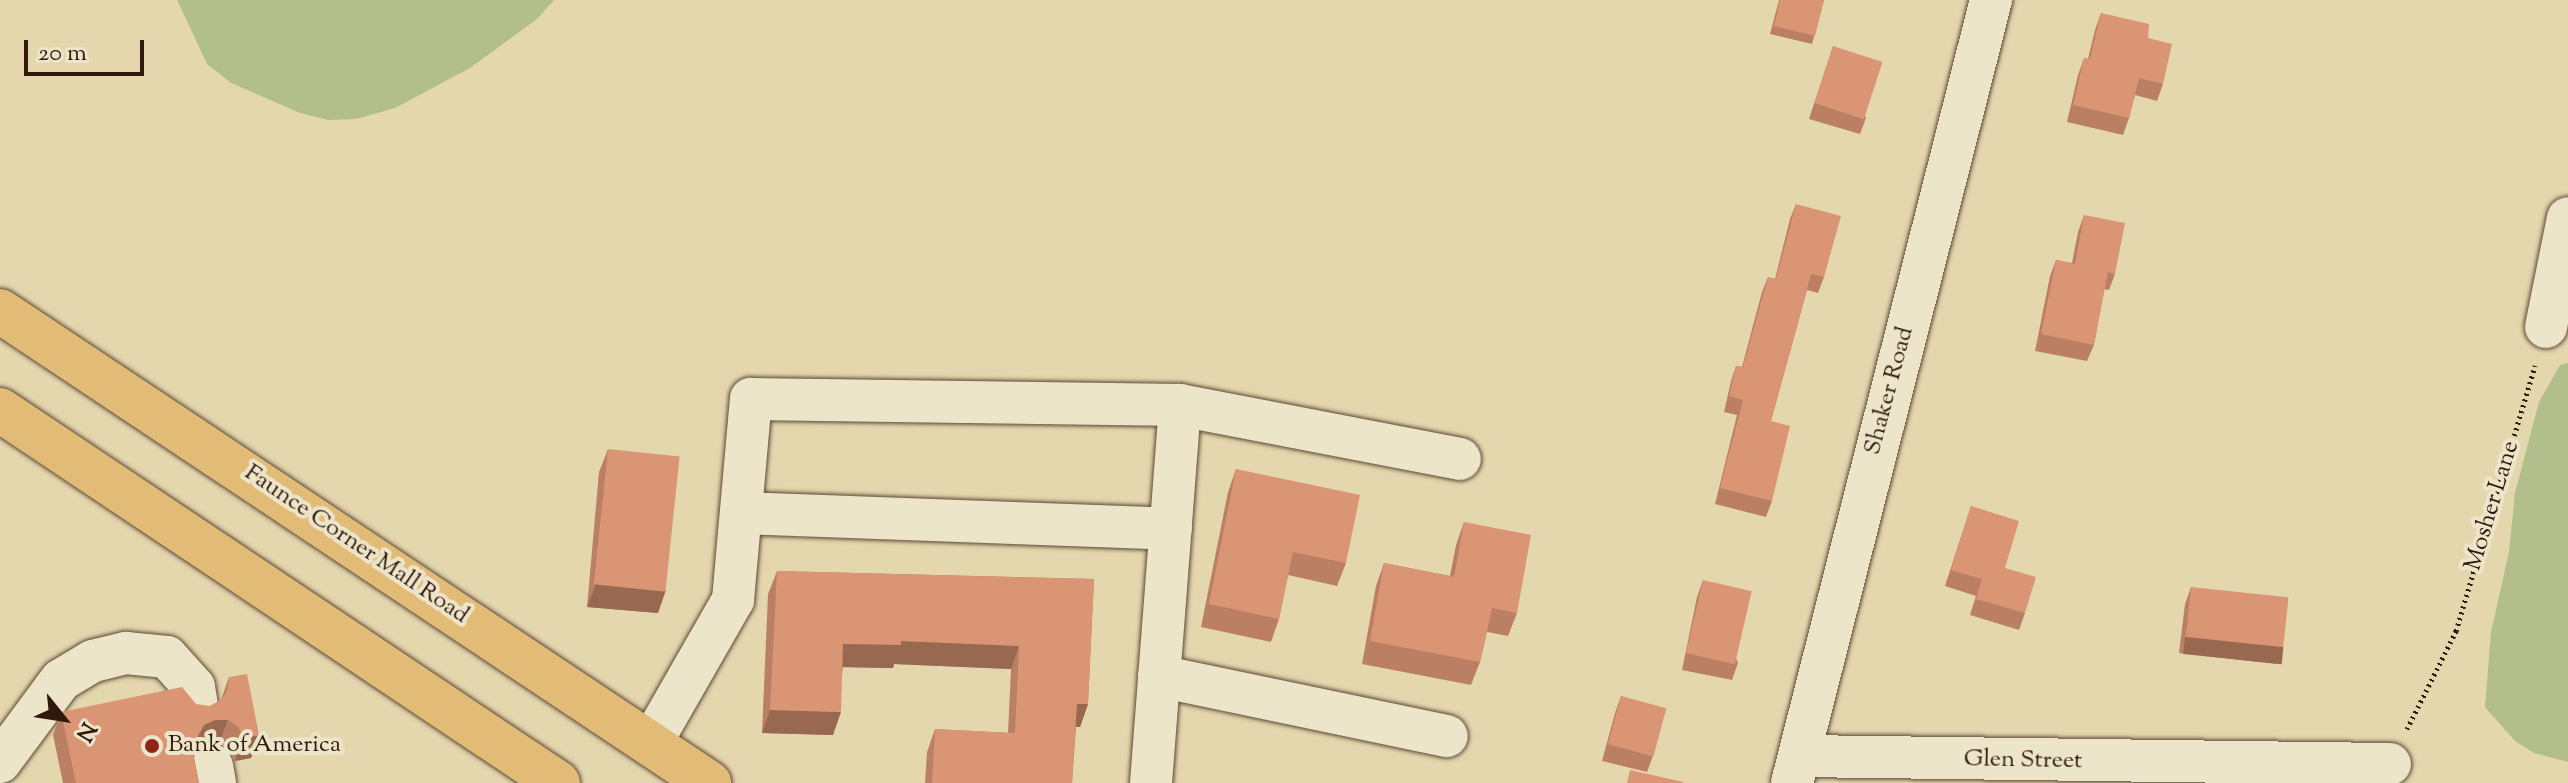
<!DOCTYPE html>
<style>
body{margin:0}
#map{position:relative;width:2568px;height:783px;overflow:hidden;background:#e4d7ae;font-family:"Sorts Mill Goudy",serif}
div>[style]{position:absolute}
.green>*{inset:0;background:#b2bf8c}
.path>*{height:5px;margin-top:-2.5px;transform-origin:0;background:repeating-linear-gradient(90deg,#30180c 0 2px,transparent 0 6px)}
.roads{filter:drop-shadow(0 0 2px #5d4834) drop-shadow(0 0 2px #5d4834)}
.minor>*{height:42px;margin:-21px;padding:0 21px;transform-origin:21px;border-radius:21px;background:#ede5ca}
.major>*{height:44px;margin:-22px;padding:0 22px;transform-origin:22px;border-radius:22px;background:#e2bc77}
.wall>*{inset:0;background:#bb8064}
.shaded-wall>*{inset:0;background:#986851;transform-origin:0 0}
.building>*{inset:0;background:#d99574;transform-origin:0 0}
.dots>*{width:22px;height:22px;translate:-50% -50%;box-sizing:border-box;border:4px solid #ede5ca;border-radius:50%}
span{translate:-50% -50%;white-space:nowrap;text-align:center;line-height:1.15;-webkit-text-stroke:8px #ede5ca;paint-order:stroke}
.street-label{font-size:24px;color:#30180c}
.poi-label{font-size:24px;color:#30180c}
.left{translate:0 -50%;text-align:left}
.north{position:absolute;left:24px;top:679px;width:80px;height:80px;-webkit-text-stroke:6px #ede5ca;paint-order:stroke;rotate:120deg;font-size:22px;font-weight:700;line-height:32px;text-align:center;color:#30180c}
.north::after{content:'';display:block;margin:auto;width:28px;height:36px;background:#30180c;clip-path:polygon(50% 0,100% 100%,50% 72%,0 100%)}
.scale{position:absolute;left:24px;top:40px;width:120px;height:36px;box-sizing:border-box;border:4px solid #30180c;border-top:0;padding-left:10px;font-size:24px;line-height:28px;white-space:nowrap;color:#30180c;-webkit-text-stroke:6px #ede5ca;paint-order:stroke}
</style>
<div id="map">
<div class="green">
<i style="clip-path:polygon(177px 0,554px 0,537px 19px,470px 68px,395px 108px,356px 119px,328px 120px,300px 113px,231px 83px,207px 64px)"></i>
<i style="clip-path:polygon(2568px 363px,2568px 762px,2534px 753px,2515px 741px,2485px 707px,2491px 632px,2509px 552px,2515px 493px,2539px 402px,2560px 365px)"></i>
</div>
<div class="path">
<i style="left:2407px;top:729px;width:110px;rotate:-63.4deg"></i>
<i style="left:2456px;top:631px;width:277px;rotate:-73.4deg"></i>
</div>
<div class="roads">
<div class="minor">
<i style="left:2546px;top:327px;width:111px;rotate:-78.6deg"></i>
<i style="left:741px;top:513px;width:430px;rotate:2.1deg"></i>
<i style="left:1159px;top:676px;width:294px;rotate:11.8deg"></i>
<i style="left:651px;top:743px;width:165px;rotate:-60.2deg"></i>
<i style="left:733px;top:600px;width:202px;rotate:-84.9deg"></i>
<i style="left:751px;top:399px;width:429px;rotate:0.8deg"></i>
<i style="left:1180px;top:405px;width:285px;rotate:10.9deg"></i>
<i style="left:1800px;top:756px;width:590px;rotate:0.78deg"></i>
<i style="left:0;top:762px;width:102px;rotate:-53.4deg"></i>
<i style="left:61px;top:680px;width:37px;rotate:-31deg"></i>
<i style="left:93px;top:661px;width:34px;rotate:-14deg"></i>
<i style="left:126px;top:653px;width:41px;rotate:5.6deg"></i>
<i style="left:167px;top:657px;width:40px;rotate:48deg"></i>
<i style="left:194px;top:687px;width:18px;rotate:81deg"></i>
<i style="left:212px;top:766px;width:17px;rotate:80deg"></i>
<i style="left:1151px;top:783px;width:379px;rotate:-85.6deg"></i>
<i style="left:1792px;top:783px;width:808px;rotate:-75.74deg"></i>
</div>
<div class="major">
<i style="left:0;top:311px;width:852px;rotate:33.65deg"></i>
<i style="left:0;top:410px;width:671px;rotate:33.76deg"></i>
</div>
</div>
<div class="wall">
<i style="clip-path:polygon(1779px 0,1824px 0,1812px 44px,1770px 34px)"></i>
<i style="clip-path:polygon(2101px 13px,2148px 38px,2163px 84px,2157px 101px,2135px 95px,2129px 118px,2123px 135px,2067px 122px,2078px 75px,2084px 58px,2088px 59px,2095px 30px)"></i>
<i style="clip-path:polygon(1833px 46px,1866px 118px,1860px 134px,1809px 119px)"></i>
<i style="clip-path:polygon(1796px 204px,1824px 277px,1818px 293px,1807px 290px,1771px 421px,1772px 501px,1766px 517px,1715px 504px,1737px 415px,1724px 412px,1731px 381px,1736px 366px,1742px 367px,1762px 292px,1768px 277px,1775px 279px,1790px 219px)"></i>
<i style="clip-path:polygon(2084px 215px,2115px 274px,2109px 290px,2104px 289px,2094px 345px,2087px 361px,2035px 351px,2050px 276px,2056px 260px,2072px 263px,2078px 232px)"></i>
<i style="clip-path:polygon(608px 449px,658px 613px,587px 607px,599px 472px)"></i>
<i style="clip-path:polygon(1236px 469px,1346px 563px,1337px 586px,1288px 575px,1279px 619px,1271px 642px,1201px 627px,1228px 492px)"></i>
<i style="clip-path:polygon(1971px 506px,2005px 568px,2025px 613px,2019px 630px,1970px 615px,1976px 596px,1945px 586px)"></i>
<i style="clip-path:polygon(1464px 522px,1517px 613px,1508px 636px,1487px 632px,1480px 662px,1471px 685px,1362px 664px,1376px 586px,1384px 563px,1450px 576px,1456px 545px)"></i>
<i style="clip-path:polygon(777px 571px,1094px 579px,1088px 704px,1080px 727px,1076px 727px,1072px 783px,925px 783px,927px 752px,935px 729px,1008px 733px,1011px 669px,894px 664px,893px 668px,843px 667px,833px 735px,762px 733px,768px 594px)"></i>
<i style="clip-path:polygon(1703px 580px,1738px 663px,1732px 680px,1682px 670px,1697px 597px)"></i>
<i style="clip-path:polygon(2191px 587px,2283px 647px,2277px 664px,2179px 653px,2185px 604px)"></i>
<i style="clip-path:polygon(229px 677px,259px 735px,251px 758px,235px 761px,230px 750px,219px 743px,207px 743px,197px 748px,194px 757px,199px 783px,63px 783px,53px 735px,61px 712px,210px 706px,221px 700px)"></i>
<i style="clip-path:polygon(1621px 696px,1653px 756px,1647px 772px,1602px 761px,1615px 713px)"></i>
</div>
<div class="shaded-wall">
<i style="clip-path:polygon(596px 584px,666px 590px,658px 613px,587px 607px)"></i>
<i style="left:2185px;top:637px;width:99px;height:17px;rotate:6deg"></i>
<i style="clip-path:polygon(901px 641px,1019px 646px,1011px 669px,894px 664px,893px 668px,835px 667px,843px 644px)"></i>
<i style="clip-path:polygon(1077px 704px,1088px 704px,1080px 727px,1069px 727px)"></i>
<i style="clip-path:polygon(770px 710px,841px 712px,833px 735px,762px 733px)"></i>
<i style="clip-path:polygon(215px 720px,228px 720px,219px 743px,207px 743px,197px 748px,188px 771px,183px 772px,198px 736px,204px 725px)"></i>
<i style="clip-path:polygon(259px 735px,251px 758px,235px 761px,244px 738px)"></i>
</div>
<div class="building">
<i style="clip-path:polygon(1780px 0,1824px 0,1815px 36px,1774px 26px)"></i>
<i style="clip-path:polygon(2101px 13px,2149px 24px,2148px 38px,2172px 44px,2163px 84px,2139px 78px,2129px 118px,2073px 105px,2084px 58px,2090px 59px)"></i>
<i style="left:1833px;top:46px;width:52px;height:60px;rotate:18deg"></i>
<i style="clip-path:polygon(1796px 204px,1841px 216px,1824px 277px,1811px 274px,1771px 421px,1790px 426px,1772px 501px,1720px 488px,1743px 400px,1729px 396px,1736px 366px,1743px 367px,1768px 277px,1776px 279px)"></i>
<i style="clip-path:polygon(2084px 215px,2125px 223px,2115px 274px,2108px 272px,2094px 345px,2041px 334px,2056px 260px,2075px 264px)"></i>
<i style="left:608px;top:449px;width:72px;height:136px;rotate:6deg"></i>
<i style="clip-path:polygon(1236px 469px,1360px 495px,1346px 563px,1293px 552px,1279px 619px,1209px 604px)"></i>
<i style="clip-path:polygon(1971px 506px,2019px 521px,2005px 568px,2036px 577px,2025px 613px,1976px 599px,1982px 579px,1951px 570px)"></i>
<i style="clip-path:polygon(1464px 522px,1531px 535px,1517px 613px,1492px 608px,1480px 662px,1370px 641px,1384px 563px,1454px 577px)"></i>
<i style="clip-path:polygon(777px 571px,1094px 579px,1088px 704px,1077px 704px,1072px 783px,932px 783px,935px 729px,1015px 733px,1019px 646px,901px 641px,901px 645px,843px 644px,841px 712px,770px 710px)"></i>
<i style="left:1703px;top:580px;width:50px;height:75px;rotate:13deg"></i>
<i style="left:2191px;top:587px;width:98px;height:50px;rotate:6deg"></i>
<i style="clip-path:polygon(247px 674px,259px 735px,244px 738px,238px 727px,228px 720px,215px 720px,204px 725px,198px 736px,197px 748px,192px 749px,199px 783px,76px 783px,61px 712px,182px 687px,196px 704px,210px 706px,221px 700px,227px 691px,229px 677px)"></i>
<i style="left:1621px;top:696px;width:47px;height:50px;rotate:15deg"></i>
<i style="clip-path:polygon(1630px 770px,1683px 782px,1683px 783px,1627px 783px)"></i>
</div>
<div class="dots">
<i style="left:152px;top:746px;background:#8f2418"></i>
</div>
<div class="street-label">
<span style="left:1890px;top:391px;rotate:-75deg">Shaker Road</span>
<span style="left:2493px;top:506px;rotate:-73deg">Mosher Lane</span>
<span style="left:356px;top:545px;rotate:34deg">Faunce Corner Mall Road</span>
<span style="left:2023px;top:761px;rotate:1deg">Glen Street</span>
</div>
<div class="poi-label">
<span class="left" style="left:168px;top:746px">Bank of America</span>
</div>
<div class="north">N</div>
<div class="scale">20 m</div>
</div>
